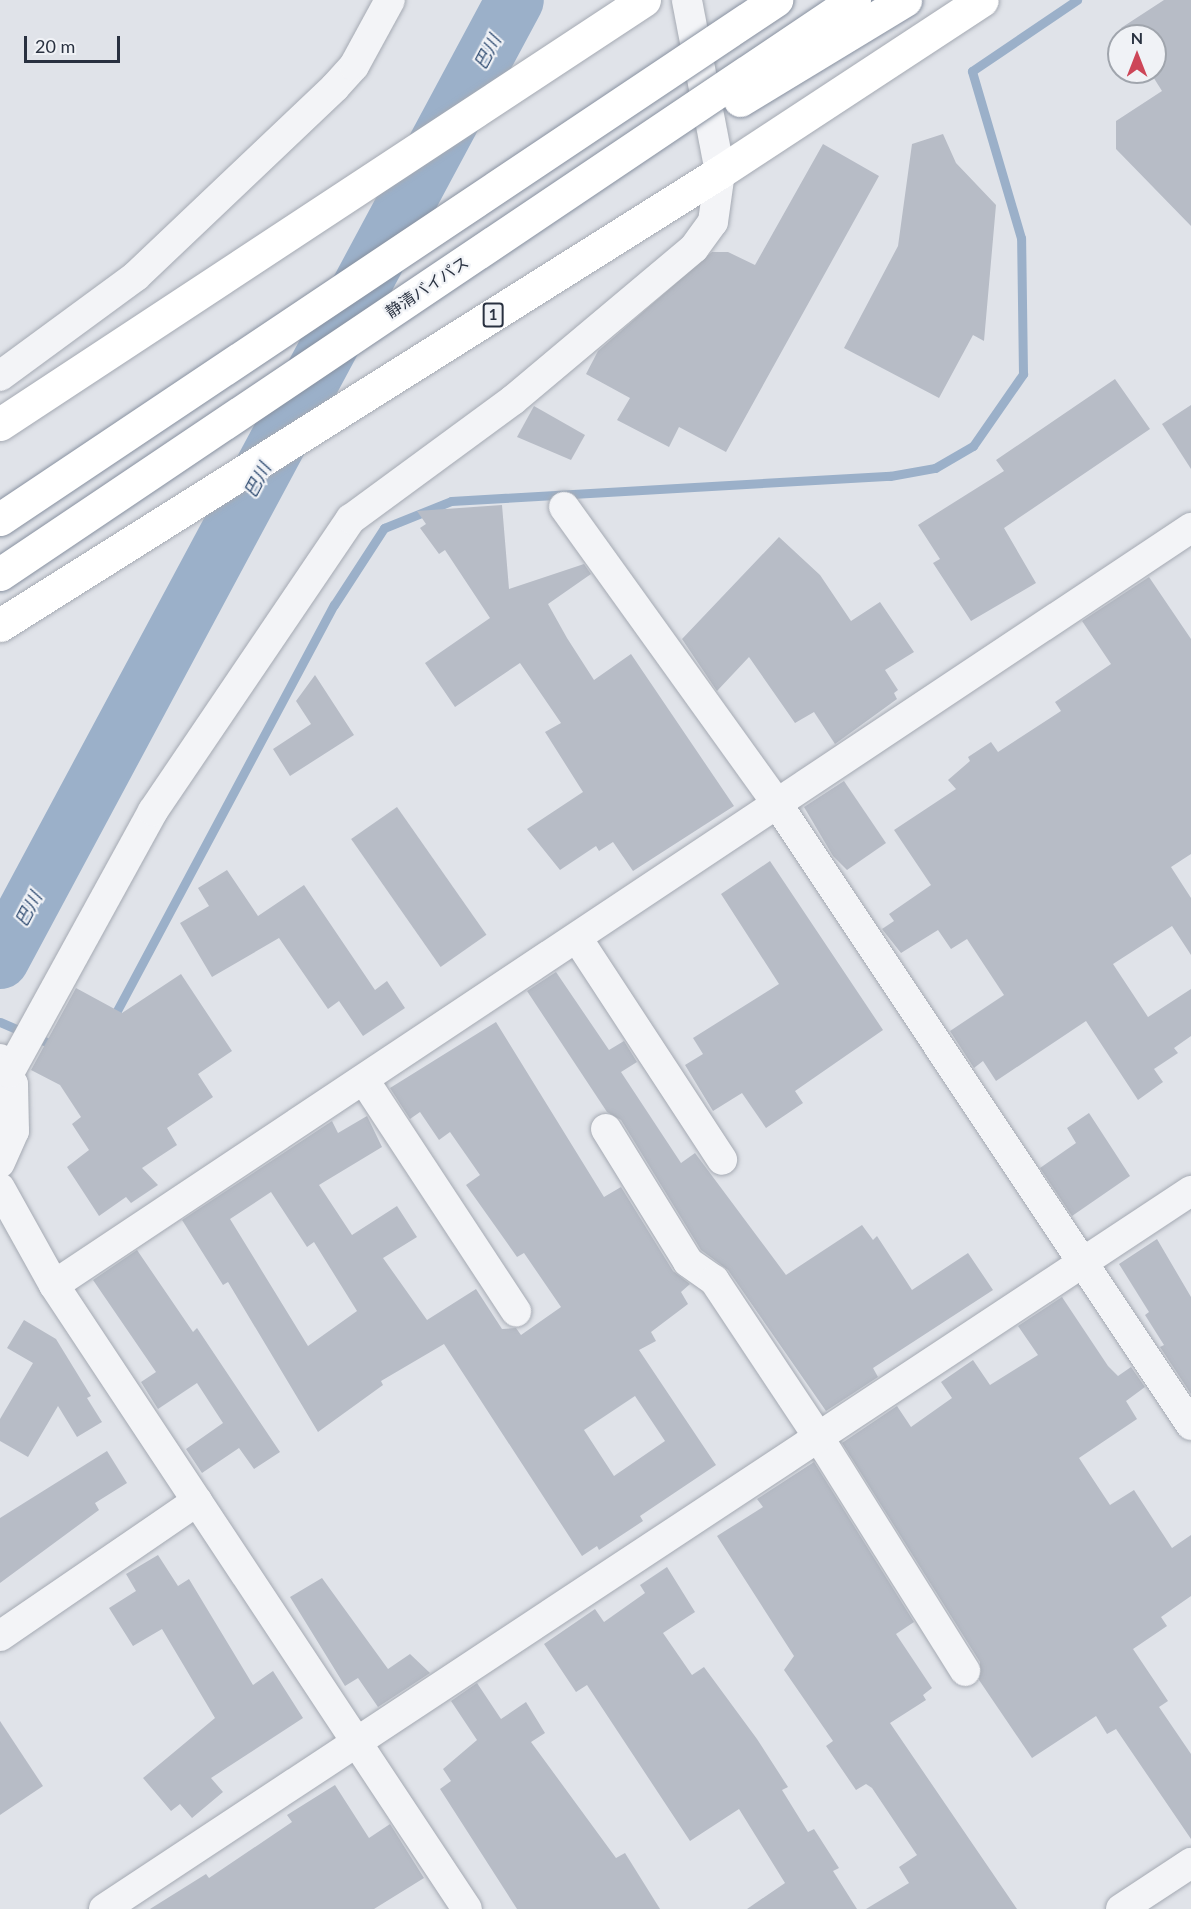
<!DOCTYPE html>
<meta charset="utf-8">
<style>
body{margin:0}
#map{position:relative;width:1191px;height:1909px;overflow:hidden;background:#e0e3e9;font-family:Lato,"Noto Sans JP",sans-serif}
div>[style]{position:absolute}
.stream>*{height:9px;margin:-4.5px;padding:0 4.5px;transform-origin:4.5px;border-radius:4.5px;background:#9bb0c9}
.river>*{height:58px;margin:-29px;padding:0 29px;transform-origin:29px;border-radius:29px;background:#9bb0c9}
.building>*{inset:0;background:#b7bcc6;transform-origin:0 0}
.roads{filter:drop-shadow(0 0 2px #a5aab3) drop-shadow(0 0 2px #a5aab3)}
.street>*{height:30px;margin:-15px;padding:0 15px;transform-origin:15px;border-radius:15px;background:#f3f4f7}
.highway>*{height:33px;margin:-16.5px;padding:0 16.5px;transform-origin:16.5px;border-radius:16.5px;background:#fff}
.bridges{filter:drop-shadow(0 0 2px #8891a0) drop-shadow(0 0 2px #8891a0)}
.highway-bridge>*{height:33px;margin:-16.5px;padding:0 16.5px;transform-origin:16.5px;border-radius:16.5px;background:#fff}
span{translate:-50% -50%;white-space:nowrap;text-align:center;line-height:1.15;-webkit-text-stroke:4.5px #f0f2f6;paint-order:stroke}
.shield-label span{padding:2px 4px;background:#f0f2f6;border:2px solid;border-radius:4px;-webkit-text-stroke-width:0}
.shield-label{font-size:15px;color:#293140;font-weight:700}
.street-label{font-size:16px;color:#293140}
.water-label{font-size:18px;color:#334f74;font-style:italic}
.north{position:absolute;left:1107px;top:24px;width:60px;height:60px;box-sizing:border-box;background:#f0f2f6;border:2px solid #a0a5ad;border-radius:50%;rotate:0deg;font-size:16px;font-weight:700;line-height:24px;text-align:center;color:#293140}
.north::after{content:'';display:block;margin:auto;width:21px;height:27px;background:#cd4658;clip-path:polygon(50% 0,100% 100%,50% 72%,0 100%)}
.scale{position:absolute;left:24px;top:36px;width:96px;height:27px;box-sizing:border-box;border:3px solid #293140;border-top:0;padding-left:8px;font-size:18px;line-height:21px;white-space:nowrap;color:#293140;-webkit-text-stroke:4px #f0f2f6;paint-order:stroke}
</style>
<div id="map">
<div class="stream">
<i style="left:112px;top:1020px;width:471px;rotate:-61.9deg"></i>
<i style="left:334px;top:605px;width:92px;rotate:-57deg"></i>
<i style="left:384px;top:528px;width:72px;rotate:-21.9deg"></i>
<i style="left:451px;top:501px;width:440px;rotate:-3.3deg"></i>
<i style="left:890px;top:476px;width:46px;rotate:-10.1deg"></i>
<i style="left:935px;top:468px;width:44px;rotate:-30.1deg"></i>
<i style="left:973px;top:446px;width:88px;rotate:-55.2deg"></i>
<i style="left:1023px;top:374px;width:136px;rotate:-90.8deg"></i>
<i style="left:1021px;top:238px;width:174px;rotate:-106.4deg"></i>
<i style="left:972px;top:71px;width:127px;rotate:-34.1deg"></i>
<i style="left:0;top:1022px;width:61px;rotate:23.2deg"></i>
</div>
<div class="river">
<i style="left:0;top:960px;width:1089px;rotate:-61.79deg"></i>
</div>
<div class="building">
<i style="clip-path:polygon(1164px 0,1191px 0,1191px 226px,1116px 149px,1116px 121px,1162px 91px,1150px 72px,1155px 72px,1155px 36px,1126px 36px,1121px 28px)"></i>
<i style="clip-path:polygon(943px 134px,956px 163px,996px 205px,984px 341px,973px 335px,939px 398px,844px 348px,898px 246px,912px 144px)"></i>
<i style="clip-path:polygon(823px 144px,879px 176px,726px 452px,679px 427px,669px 447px,617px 420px,630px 398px,586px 374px,598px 351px,712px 252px,728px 252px,755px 265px)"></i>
<i style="clip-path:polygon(1115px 379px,1150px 429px,1004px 528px,1036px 583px,971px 621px,933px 563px,940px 559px,918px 525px,1004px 471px,996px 460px)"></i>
<i style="clip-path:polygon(1191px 405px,1191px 469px,1162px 424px)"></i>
<i style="clip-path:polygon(534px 406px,585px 435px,571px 460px,517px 437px)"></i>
<i style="clip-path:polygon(502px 505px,509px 589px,584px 564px,591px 574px,548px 604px,567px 638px,594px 680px,631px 654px,734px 806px,633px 871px,613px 842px,599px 851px,596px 846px,560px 870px,527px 829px,583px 792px,545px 732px,561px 723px,520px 663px,455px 707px,425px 663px,490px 618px,445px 550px,439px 554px,420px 528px,426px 524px,417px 511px)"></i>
<i style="clip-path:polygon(779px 537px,820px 575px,851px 621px,880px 602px,914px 652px,885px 670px,898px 690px,894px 693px,897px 699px,835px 744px,814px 712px,795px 723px,749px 657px,717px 691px,682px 639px)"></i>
<i style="clip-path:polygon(1149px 577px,1191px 639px,1191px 854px,1171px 867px,1191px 898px,1191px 955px,1172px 926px,1113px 964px,1148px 1017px,1191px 989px,1191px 1036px,1174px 1048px,1178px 1053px,1154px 1069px,1163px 1082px,1138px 1100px,1086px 1021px,996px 1081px,983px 1061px,974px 1068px,950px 1031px,1004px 995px,967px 939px,951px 949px,938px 930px,901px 953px,882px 929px,894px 921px,889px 914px,931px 885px,894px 830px,956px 789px,948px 780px,970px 761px,968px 757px,991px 742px,998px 752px,1061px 711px,1055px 702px,1111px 664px,1082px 621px)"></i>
<i style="clip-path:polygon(315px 675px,354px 735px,290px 776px,273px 749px,311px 724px,296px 701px)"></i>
<i style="clip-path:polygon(844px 781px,886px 843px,847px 870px,833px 856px,804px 807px)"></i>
<i style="left:397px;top:807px;width:156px;height:56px;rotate:55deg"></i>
<i style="clip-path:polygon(770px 861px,883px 1030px,795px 1091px,803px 1103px,766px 1128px,742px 1093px,713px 1111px,685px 1065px,703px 1054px,693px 1038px,779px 984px,721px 894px)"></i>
<i style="clip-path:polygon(227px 870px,258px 916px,304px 885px,375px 990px,387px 981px,405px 1008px,363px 1036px,339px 1001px,328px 1009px,279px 938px,212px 977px,180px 923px,209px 906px,198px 888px)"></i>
<i style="clip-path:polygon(556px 972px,609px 1050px,624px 1041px,637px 1062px,621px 1072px,681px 1163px,695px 1153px,786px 1275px,862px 1225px,873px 1240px,877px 1236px,912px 1290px,968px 1253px,993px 1290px,873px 1368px,878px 1377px,826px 1411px,728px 1270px,701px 1250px,621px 1120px,607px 1112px,527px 991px)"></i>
<i style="clip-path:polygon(181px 974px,232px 1051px,198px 1074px,213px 1097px,167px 1128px,177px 1145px,142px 1168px,158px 1185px,131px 1203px,126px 1197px,99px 1216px,67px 1167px,89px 1150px,72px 1124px,81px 1117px,60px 1085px,31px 1070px,76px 988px,122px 1013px)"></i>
<i style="clip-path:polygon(evenodd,496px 1022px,604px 1197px,621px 1187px,673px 1271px,690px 1284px,681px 1292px,688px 1304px,651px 1332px,656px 1341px,639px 1350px,716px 1465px,640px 1516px,643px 1521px,599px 1550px,597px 1546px,582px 1556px,444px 1344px,381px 1381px,383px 1385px,318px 1432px,228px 1282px,223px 1285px,182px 1220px,332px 1121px,338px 1133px,367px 1116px,382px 1147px,319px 1185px,352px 1235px,397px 1206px,417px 1237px,383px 1258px,427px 1320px,476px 1289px,502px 1329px,516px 1328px,521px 1335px,561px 1307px,524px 1253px,517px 1257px,466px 1185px,480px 1175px,450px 1132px,439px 1140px,420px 1112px,410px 1119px,390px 1088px,496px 1022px,271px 1192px,307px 1247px,314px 1242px,357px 1311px,308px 1346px,230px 1219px,271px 1192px,496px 1022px,635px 1396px,665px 1441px,614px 1476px,584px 1430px,635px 1396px)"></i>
<i style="clip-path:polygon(1089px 1113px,1130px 1176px,1072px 1216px,1040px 1168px,1076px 1143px,1067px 1128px)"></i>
<i style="clip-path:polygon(1157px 1239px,1191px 1297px,1191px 1394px,1160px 1347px,1164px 1345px,1145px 1315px,1149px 1312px,1119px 1264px)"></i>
<i style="clip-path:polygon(137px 1250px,193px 1332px,197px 1328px,280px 1452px,254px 1469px,239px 1448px,202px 1473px,186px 1449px,223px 1423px,197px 1383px,158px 1409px,141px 1382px,156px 1372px,93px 1280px)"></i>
<i style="clip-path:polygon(1062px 1297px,1108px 1366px,1118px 1376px,1131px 1367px,1145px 1387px,1126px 1401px,1137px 1419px,1079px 1458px,1110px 1505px,1134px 1490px,1172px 1548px,1191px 1535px,1191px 1596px,1161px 1617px,1167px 1626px,1133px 1649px,1168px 1701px,1159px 1707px,1191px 1754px,1191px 1839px,1116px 1729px,1107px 1734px,1096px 1716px,1032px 1758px,979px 1680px,980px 1662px,842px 1443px,897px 1406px,911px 1427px,952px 1398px,941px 1382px,973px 1360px,990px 1385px,1038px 1355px,1018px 1326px)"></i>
<i style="clip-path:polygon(24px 1320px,56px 1339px,91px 1396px,87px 1398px,102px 1422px,77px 1437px,58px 1406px,28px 1457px,0 1441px,0 1419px,33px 1363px,7px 1348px)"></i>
<i style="clip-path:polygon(107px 1451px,127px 1483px,95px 1503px,99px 1510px,0 1583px,0 1518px)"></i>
<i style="clip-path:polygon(814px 1462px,914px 1622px,896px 1634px,932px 1688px,923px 1695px,926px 1700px,890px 1723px,1017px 1909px,866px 1909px,909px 1883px,899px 1867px,917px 1855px,872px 1788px,866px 1784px,856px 1790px,826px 1746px,833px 1741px,784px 1670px,794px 1656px,717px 1536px,763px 1507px,757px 1499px)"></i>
<i style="clip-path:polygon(158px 1555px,178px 1586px,189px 1579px,253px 1685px,273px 1671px,303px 1718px,211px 1778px,223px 1792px,192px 1818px,180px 1804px,171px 1811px,143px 1778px,215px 1718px,162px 1629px,133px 1646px,109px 1608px,136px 1591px,126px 1574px)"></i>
<i style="clip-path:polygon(667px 1567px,695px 1612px,663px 1633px,692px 1675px,704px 1667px,757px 1739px,788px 1787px,782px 1790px,808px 1832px,814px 1829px,839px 1868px,833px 1871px,857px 1909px,747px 1909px,785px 1883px,739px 1809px,690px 1841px,587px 1685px,576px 1692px,544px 1644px,595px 1609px,604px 1622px,645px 1593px,640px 1585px)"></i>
<i style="clip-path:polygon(322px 1578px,388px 1669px,410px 1654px,430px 1673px,378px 1707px,358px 1678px,345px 1686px,290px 1597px)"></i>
<i style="clip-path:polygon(477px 1683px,501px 1719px,526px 1702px,545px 1733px,531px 1742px,616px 1858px,625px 1853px,660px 1909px,517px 1909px,440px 1789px,451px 1781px,443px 1769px,477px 1740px,451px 1701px)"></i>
<i style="clip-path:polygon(0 1721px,43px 1786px,0 1815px)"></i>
<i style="clip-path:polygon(335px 1785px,369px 1838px,390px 1824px,424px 1878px,374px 1909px,150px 1909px,206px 1874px,209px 1878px,292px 1822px,287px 1815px)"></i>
</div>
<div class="roads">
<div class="street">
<i style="left:0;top:376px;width:169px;rotate:-36.3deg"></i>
<i style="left:136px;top:276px;width:274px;rotate:-43.5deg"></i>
<i style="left:335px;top:87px;width:28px;rotate:-48deg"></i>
<i style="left:354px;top:66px;width:75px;rotate:-61.4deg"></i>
<i style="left:564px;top:507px;width:367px;rotate:54.3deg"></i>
<i style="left:778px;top:805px;width:745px;rotate:56.33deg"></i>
<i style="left:577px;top:938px;width:265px;rotate:56.8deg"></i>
<i style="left:0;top:1059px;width:28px;rotate:63deg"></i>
<i style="left:13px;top:1084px;width:47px;rotate:88.8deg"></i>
<i style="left:14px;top:1131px;width:35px;rotate:114deg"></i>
<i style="left:9px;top:1073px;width:299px;rotate:-61.2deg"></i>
<i style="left:153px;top:811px;width:353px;rotate:-55.9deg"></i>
<i style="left:351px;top:519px;width:201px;rotate:-36.3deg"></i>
<i style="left:513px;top:400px;width:236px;rotate:-40deg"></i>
<i style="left:694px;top:248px;width:32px;rotate:-54deg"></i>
<i style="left:713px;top:222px;width:50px;rotate:-82deg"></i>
<i style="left:720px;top:172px;width:175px;rotate:-100.9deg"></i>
<i style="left:364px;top:1080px;width:277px;rotate:56.7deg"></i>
<i style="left:606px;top:1129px;width:156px;rotate:58.3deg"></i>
<i style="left:688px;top:1262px;width:32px;rotate:35deg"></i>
<i style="left:714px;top:1280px;width:190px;rotate:56.4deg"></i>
<i style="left:819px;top:1438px;width:275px;rotate:57.9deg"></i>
<i style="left:0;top:1188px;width:111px;rotate:60.9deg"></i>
<i style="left:54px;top:1285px;width:748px;rotate:56.5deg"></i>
<i style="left:54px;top:1285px;width:1366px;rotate:-33.66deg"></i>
<i style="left:0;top:1636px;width:239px;rotate:-34.4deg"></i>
<i style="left:104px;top:1909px;width:1303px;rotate:-33.45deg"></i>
<i style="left:1121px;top:1909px;width:84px;rotate:-33.3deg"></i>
</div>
<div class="highway">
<i style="left:0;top:424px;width:771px;rotate:-33.36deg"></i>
<i style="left:0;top:625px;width:851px;rotate:-32.18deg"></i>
<i style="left:720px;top:172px;width:313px;rotate:-33.3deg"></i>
</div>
</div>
<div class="bridges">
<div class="highway-bridge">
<i style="left:740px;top:100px;width:193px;rotate:-31.2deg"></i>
<i style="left:0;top:519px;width:934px;rotate:-33.78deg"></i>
<i style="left:0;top:574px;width:1029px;rotate:-33.91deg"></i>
</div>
</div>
<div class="shield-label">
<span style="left:493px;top:315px">1</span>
</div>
<div class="street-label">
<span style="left:427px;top:287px;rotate:-34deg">静清バイパス</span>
</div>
<div class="water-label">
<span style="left:487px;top:52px;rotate:-62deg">巴川</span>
<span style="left:257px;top:480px;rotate:-62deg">巴川</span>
<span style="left:28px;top:909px;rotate:-62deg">巴川</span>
</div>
<div class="north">N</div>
<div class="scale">20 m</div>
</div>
